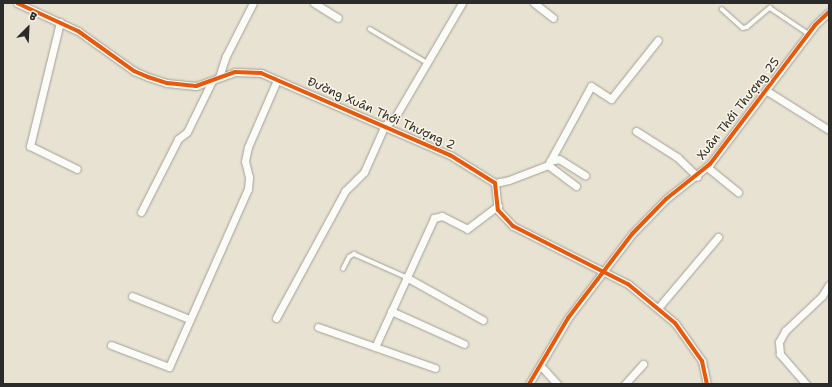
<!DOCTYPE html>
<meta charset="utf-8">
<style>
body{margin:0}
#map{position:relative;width:832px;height:387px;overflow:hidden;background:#e7e2d1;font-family:"Shantell Sans",sans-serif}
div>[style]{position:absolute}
.roads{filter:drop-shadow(0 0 1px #a3a097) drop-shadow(0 0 1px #a3a097)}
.lane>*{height:3.5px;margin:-1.75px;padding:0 1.75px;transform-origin:1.75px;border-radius:1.75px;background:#fbfbf8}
.street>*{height:7px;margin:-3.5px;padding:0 3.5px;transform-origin:3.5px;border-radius:3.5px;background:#fbfbf8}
.cycleway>*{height:4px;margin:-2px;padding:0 2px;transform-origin:2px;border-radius:2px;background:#e8590c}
span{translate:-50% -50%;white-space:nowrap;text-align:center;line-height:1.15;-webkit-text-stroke:3px #fcf5e5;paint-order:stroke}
.street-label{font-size:12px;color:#2b2b2b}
.frame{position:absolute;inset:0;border:4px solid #2b2b2b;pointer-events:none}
.north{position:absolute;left:8px;top:8px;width:40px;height:40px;-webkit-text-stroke:3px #fcf5e5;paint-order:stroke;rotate:24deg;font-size:11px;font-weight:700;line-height:16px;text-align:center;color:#2b2b2b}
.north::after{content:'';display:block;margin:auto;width:14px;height:18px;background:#2b2b2b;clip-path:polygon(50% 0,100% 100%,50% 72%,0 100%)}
</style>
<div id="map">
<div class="roads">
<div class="lane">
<i style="left:722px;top:9px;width:28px;rotate:42deg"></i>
<i style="left:743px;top:28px;width:4px;rotate:-14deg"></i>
<i style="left:747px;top:27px;width:30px;rotate:-40deg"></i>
<i style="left:770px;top:8px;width:47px;rotate:33.7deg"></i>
<i style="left:370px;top:29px;width:65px;rotate:30.5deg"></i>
<i style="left:343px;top:269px;width:13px;rotate:-63deg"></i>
<i style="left:349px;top:257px;width:6px;rotate:-31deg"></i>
<i style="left:354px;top:254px;width:57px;rotate:23.9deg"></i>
</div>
<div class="street">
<i style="left:17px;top:3px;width:67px;rotate:24.7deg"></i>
<i style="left:78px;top:31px;width:69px;rotate:35.5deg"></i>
<i style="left:134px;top:71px;width:15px;rotate:23deg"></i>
<i style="left:148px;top:77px;width:20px;rotate:18deg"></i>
<i style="left:167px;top:83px;width:29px;rotate:6deg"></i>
<i style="left:196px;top:86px;width:41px;rotate:-19.7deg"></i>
<i style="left:235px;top:72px;width:26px;rotate:2deg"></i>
<i style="left:261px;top:73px;width:206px;rotate:23.5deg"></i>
<i style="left:450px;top:155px;width:53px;rotate:31.9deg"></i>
<i style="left:495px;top:183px;width:27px;rotate:84deg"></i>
<i style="left:498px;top:210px;width:22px;rotate:47deg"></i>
<i style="left:513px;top:226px;width:129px;rotate:26.8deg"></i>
<i style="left:628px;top:284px;width:61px;rotate:39.7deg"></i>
<i style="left:675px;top:323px;width:47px;rotate:54.6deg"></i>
<i style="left:702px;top:361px;width:24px;rotate:78deg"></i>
<i style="left:314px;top:3px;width:28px;rotate:32deg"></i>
<i style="left:534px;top:3px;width:24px;rotate:38deg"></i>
<i style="left:60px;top:22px;width:128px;rotate:103.6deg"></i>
<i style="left:30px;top:146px;width:52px;rotate:26.1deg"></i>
<i style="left:219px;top:77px;width:22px;rotate:-72deg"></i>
<i style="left:226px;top:56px;width:59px;rotate:-63deg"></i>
<i style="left:767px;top:91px;width:73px;rotate:32.2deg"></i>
<i style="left:385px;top:125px;width:11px;rotate:-34deg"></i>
<i style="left:394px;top:119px;width:134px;rotate:-59.6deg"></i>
<i style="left:636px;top:131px;width:49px;rotate:32.4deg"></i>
<i style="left:677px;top:157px;width:28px;rotate:44deg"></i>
<i style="left:550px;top:161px;width:9px;rotate:-13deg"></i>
<i style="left:559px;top:159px;width:31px;rotate:32deg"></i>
<i style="left:548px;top:165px;width:35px;rotate:37deg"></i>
<i style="left:707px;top:167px;width:40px;rotate:39deg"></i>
<i style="left:495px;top:183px;width:14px;rotate:-12deg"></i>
<i style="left:509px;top:180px;width:42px;rotate:-21deg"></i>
<i style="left:548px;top:165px;width:90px;rotate:-61.4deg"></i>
<i style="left:591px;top:86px;width:24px;rotate:33deg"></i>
<i style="left:611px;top:99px;width:75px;rotate:-51.5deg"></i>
<i style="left:141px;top:212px;width:82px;rotate:-63.1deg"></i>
<i style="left:178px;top:139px;width:11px;rotate:-38deg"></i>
<i style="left:187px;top:132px;width:57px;rotate:-63.9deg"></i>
<i style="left:406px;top:277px;width:88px;rotate:29.2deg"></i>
<i style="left:132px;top:296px;width:61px;rotate:22deg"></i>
<i style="left:658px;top:308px;width:93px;rotate:-49.8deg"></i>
<i style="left:391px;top:311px;width:80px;rotate:24.3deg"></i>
<i style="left:276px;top:318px;width:145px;rotate:-61.5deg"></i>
<i style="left:345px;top:191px;width:27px;rotate:-45deg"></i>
<i style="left:364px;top:172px;width:51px;rotate:-65.9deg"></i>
<i style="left:318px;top:327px;width:124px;rotate:19.3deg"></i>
<i style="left:111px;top:345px;width:62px;rotate:20.8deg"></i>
<i style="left:169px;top:367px;width:195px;rotate:-66.1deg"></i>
<i style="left:248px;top:189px;width:12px;rotate:-85deg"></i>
<i style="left:249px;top:177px;width:16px;rotate:-104deg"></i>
<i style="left:245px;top:161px;width:14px;rotate:-78deg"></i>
<i style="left:248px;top:147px;width:73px;rotate:-66.6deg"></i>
<i style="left:375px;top:347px;width:142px;rotate:-65.4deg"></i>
<i style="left:434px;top:218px;width:8px;rotate:-14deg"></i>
<i style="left:442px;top:216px;width:28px;rotate:27deg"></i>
<i style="left:467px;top:229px;width:39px;rotate:-37deg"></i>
<i style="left:541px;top:366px;width:24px;rotate:48deg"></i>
<i style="left:529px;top:384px;width:77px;rotate:-59.4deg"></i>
<i style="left:568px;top:318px;width:106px;rotate:-52.7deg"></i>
<i style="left:632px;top:234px;width:49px;rotate:-45.8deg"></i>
<i style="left:666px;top:199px;width:56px;rotate:-38.5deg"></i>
<i style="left:710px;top:164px;width:174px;rotate:-52.9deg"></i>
<i style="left:815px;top:25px;width:19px;rotate:-43deg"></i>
<i style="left:625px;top:384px;width:27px;rotate:-48deg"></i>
<i style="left:806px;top:384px;width:40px;rotate:-131deg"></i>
<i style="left:780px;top:354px;width:12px;rotate:-95deg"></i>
<i style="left:779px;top:342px;width:13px;rotate:-61deg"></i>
<i style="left:785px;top:331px;width:51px;rotate:-43.4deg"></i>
<i style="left:822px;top:296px;width:13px;rotate:-58deg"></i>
</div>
</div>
<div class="cycleway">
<i style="left:17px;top:3px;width:67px;rotate:24.7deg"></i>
<i style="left:78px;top:31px;width:69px;rotate:35.5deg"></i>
<i style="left:134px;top:71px;width:15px;rotate:23deg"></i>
<i style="left:148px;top:77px;width:20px;rotate:18deg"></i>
<i style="left:167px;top:83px;width:29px;rotate:6deg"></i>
<i style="left:196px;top:86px;width:41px;rotate:-19.7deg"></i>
<i style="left:235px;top:72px;width:26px;rotate:2deg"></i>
<i style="left:261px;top:73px;width:206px;rotate:23.5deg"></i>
<i style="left:450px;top:155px;width:53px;rotate:31.9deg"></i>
<i style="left:495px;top:183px;width:27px;rotate:84deg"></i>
<i style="left:498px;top:210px;width:22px;rotate:47deg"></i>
<i style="left:513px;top:226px;width:129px;rotate:26.8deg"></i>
<i style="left:628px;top:284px;width:61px;rotate:39.7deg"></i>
<i style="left:675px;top:323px;width:47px;rotate:54.6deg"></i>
<i style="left:702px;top:361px;width:24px;rotate:78deg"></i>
<i style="left:529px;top:384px;width:77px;rotate:-59.4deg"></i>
<i style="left:568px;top:318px;width:106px;rotate:-52.7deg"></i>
<i style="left:632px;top:234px;width:49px;rotate:-45.8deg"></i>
<i style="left:666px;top:199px;width:56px;rotate:-38.5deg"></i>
<i style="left:710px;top:164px;width:174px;rotate:-52.9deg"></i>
<i style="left:815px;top:25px;width:19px;rotate:-43deg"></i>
</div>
<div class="street-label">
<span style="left:739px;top:109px;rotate:-52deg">Xuân Thới Thượng 25</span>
<span style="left:381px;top:114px;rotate:24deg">Đường Xuân Thới Thượng 2</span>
</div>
<div class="frame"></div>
<div class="north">B</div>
</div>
